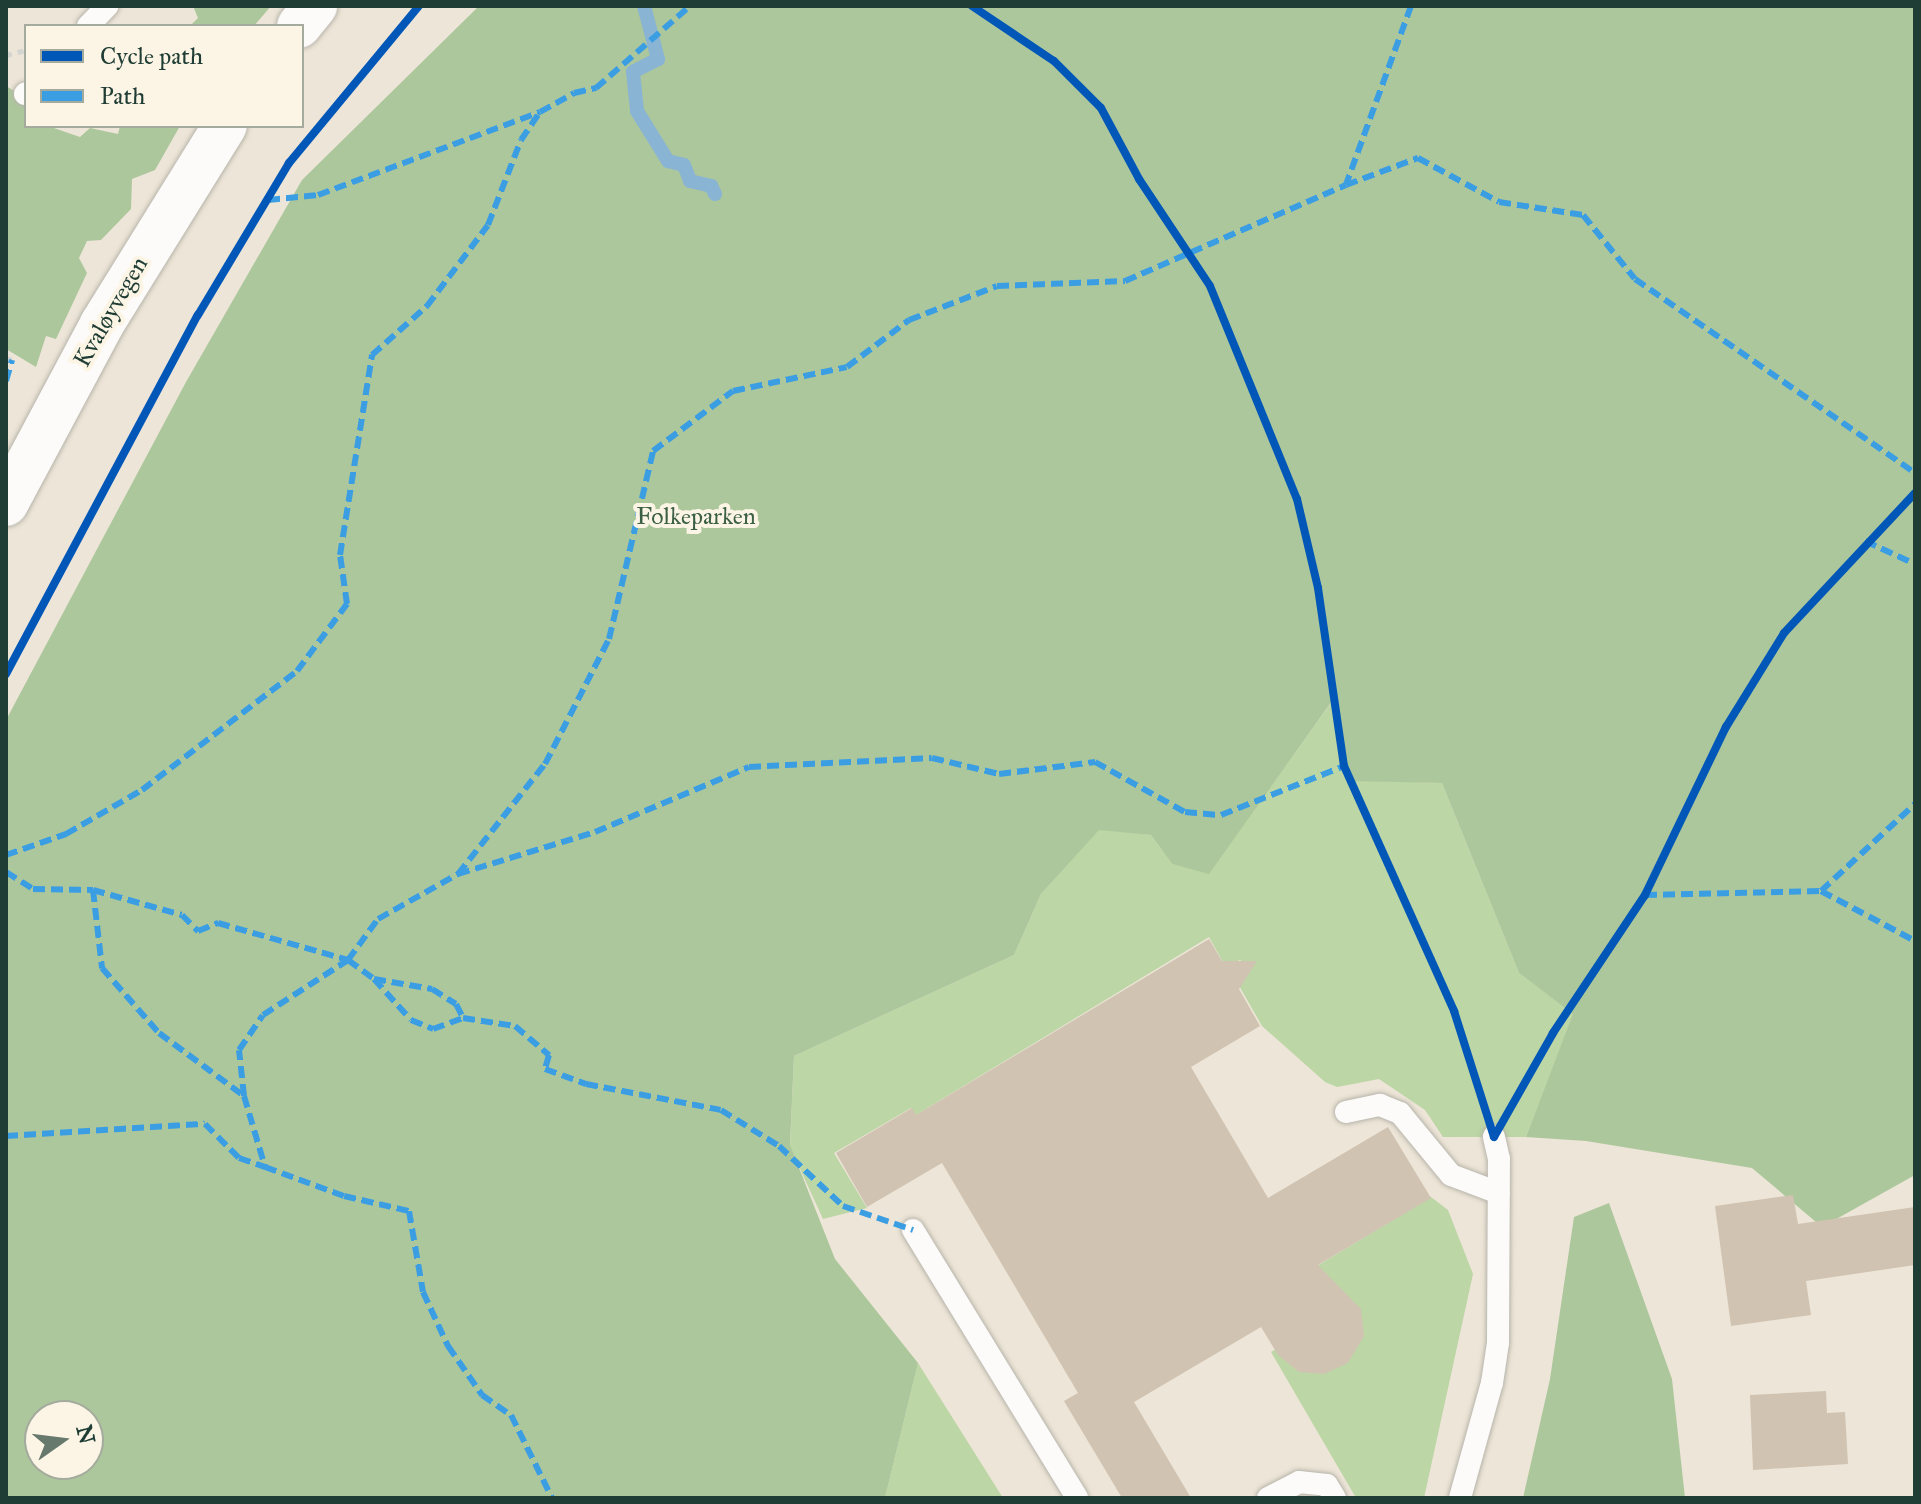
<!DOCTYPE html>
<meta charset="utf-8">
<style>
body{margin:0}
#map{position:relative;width:1921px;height:1504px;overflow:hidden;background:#ede5d7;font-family:"IM FELL Great Primer",serif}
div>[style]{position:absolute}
.green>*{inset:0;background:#bcd6a5}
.forest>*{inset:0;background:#acc79c}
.stream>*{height:14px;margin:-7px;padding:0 7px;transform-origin:7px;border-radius:7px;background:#8ab4d4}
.building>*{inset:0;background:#d0c3b2}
.path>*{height:5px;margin-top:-2.5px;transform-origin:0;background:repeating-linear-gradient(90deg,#d4d4d0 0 6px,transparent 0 12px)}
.roads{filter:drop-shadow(0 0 2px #b7b4ab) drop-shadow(0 0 2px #b7b4ab)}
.service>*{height:22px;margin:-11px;padding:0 11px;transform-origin:11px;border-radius:11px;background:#fcfbf9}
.tertiary>*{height:44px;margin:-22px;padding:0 22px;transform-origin:22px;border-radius:22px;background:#fcfbf9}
.quiet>*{height:6px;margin-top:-3px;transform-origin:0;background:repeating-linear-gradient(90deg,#3c9ee2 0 12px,transparent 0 18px)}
.cycleway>*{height:8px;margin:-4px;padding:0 4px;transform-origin:4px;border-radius:4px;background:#0057b8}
span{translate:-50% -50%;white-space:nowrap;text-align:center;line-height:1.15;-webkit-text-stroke:8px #fcf5e5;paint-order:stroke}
.street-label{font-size:24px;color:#1f3d34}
.park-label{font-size:24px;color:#3c6046}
.frame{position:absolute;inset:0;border:8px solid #1f3d34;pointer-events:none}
.legend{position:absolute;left:24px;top:24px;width:280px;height:104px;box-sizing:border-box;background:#fcf5e5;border:2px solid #a4ab9e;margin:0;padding:10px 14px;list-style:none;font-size:24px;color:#1f3d34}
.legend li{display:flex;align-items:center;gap:16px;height:40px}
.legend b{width:40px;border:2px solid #a4ab9e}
.north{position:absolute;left:24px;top:1400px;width:80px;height:80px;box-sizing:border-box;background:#fcf5e5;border:2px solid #a4ab9e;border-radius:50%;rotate:76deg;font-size:22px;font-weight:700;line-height:32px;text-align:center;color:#1f3d34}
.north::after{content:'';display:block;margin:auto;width:28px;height:36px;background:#67786d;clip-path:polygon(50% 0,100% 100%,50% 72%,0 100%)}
</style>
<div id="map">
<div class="green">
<i style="clip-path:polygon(1333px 700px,1350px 780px,1442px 783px,1519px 973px,1574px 1014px,1526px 1137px,1443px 1137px,1425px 1110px,1379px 1079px,1337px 1087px,1325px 1082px,1262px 1026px,1238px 984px,1247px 965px,1240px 960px,1225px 966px,1209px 937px,916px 1115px,911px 1108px,834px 1153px,867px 1208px,823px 1219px,790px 1147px,794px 1056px,1014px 955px,1041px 894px,1099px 829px,1151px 835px,1172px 864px,1209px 873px)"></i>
<i style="clip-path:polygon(1431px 1197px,1448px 1210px,1473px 1274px,1424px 1498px,1356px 1498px,1271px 1352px,1276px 1349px,1287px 1362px,1310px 1372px,1347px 1362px,1363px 1330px,1360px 1310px,1317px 1266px)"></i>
<i style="clip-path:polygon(918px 1363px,1003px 1498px,885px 1498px)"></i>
</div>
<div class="forest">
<i style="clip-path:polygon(193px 6px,271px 6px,254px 26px,190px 26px,198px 18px)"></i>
<i style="clip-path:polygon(evenodd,479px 6px,1915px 6px,1915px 1175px,1822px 1227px,1752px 1168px,1586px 1141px,1526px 1137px,1573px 1014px,1519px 973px,1442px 783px,1349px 781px,1332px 701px,1209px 874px,1172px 864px,1151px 835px,1099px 830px,1041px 894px,1014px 955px,794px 1056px,790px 1145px,835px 1259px,918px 1363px,885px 1498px,6px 1498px,6px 720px,186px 382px,302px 180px,479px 6px,40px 1416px,88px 1416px,88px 1464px,40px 1464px,40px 1416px)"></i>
<i style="clip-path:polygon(6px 86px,26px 98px,26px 126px,48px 126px,80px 137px,90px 128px,118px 134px,120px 126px,180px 126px,155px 170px,132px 179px,131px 209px,101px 240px,87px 241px,79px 258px,87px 273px,56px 339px,46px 336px,36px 367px,6px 349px)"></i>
<i style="clip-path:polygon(1609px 1203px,1672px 1379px,1685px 1498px,1523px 1498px,1550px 1379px,1574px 1217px)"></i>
</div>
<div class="stream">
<i style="left:644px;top:6px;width:55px;rotate:75.2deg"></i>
<i style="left:658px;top:59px;width:28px;rotate:153deg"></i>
<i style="left:633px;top:72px;width:39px;rotate:84deg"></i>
<i style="left:637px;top:111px;width:59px;rotate:58.2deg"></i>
<i style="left:668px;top:161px;width:16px;rotate:14deg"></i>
<i style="left:684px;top:165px;width:17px;rotate:69deg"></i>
<i style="left:690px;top:181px;width:22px;rotate:13deg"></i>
<i style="left:711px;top:186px;width:9px;rotate:63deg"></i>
</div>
<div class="building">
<i style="clip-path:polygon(1209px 939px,1222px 961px,1257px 961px,1239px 989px,1260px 1026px,1191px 1067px,1268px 1198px,1388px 1127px,1431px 1198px,1318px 1265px,1361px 1309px,1364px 1336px,1348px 1363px,1324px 1374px,1299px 1372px,1278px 1355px,1261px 1327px,1134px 1402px,1191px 1498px,1122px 1498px,1064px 1401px,1078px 1393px,942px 1163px,867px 1207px,836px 1153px,912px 1108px,916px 1115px)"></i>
<i style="clip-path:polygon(1793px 1195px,1798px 1224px,1915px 1207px,1915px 1265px,1806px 1281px,1811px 1315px,1731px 1326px,1715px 1206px)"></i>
<i style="clip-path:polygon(1826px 1391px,1827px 1413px,1845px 1412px,1848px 1464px,1753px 1470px,1750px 1395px)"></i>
</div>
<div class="path">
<i style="left:6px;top:55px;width:21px;rotate:-14deg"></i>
<i style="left:6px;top:358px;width:6px;rotate:18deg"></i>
</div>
<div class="roads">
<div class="service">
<i style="left:88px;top:26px;width:28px;rotate:-46deg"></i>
<i style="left:25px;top:94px;width:1px;rotate:-45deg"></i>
<i style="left:1346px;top:1112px;width:35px;rotate:-12deg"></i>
<i style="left:1380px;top:1105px;width:22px;rotate:22deg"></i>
<i style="left:1400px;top:1113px;width:80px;rotate:50.6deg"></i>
<i style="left:1451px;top:1175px;width:51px;rotate:20.6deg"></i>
<i style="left:913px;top:1230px;width:314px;rotate:58.5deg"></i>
<i style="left:1268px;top:1498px;width:35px;rotate:-27deg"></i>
<i style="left:1299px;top:1482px;width:28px;rotate:6deg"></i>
<i style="left:1327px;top:1485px;width:15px;rotate:58deg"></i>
<i style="left:1460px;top:1498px;width:119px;rotate:-74.5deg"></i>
<i style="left:1492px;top:1383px;width:40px;rotate:-81.5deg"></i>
<i style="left:1498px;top:1343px;width:184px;rotate:-89.7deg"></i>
<i style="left:1499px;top:1159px;width:23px;rotate:-103deg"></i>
</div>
<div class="tertiary">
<i style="left:299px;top:26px;width:26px;rotate:-51deg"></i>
<i style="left:6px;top:504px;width:204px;rotate:-61.9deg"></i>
<i style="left:102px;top:324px;width:233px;rotate:-58.2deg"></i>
</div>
</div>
<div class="quiet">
<i style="left:1411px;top:6px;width:190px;rotate:110deg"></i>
<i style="left:1346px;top:185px;width:77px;rotate:-20.6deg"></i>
<i style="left:1418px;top:158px;width:92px;rotate:28.5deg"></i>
<i style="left:1499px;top:202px;width:85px;rotate:8.8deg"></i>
<i style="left:1583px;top:215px;width:82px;rotate:50.9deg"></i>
<i style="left:1635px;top:279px;width:341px;rotate:34.7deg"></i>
<i style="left:268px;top:200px;width:50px;rotate:-5.7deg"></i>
<i style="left:318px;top:195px;width:237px;rotate:-20.5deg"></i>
<i style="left:6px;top:381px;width:22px;rotate:-74deg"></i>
<i style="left:1865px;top:541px;width:55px;rotate:24.7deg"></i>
<i style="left:6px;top:855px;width:64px;rotate:-19.3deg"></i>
<i style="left:66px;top:834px;width:88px;rotate:-30.1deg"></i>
<i style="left:142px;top:790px;width:195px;rotate:-37.5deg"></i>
<i style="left:297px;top:671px;width:84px;rotate:-53.3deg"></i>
<i style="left:347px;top:604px;width:49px;rotate:-98.1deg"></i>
<i style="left:340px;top:555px;width:203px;rotate:-80.9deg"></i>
<i style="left:372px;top:355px;width:74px;rotate:-41.7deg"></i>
<i style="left:427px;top:306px;width:101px;rotate:-53deg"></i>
<i style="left:488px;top:225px;width:91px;rotate:-68.8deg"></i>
<i style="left:521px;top:140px;width:34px;rotate:-56deg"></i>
<i style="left:540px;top:112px;width:39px;rotate:-29deg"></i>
<i style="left:574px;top:93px;width:23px;rotate:-13deg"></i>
<i style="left:596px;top:88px;width:125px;rotate:-41.1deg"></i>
<i style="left:6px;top:872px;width:32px;rotate:32deg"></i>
<i style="left:33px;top:889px;width:60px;rotate:1deg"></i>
<i style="left:93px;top:890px;width:92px;rotate:15.7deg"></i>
<i style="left:182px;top:915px;width:23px;rotate:45deg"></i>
<i style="left:198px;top:931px;width:22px;rotate:-22deg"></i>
<i style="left:218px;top:923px;width:135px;rotate:15.9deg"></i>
<i style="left:348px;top:960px;width:32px;rotate:36deg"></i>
<i style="left:374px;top:979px;width:55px;rotate:47.9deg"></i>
<i style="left:411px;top:1020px;width:24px;rotate:22deg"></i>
<i style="left:433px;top:1029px;width:32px;rotate:-20deg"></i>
<i style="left:463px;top:1018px;width:53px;rotate:8.7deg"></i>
<i style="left:515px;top:1026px;width:45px;rotate:40.5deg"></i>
<i style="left:549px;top:1055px;width:15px;rotate:106deg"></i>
<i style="left:545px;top:1069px;width:44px;rotate:20.1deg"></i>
<i style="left:586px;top:1084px;width:137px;rotate:10.9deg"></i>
<i style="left:721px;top:1110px;width:68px;rotate:31.8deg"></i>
<i style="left:779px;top:1146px;width:88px;rotate:43.2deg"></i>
<i style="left:843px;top:1206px;width:74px;rotate:18.9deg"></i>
<i style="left:458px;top:874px;width:143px;rotate:-17deg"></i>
<i style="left:595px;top:832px;width:167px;rotate:-22.9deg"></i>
<i style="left:749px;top:767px;width:183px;rotate:-2.8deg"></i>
<i style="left:932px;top:758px;width:69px;rotate:13.4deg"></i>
<i style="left:999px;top:774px;width:97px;rotate:-7.1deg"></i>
<i style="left:1095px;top:762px;width:103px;rotate:29.1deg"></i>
<i style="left:1185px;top:812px;width:36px;rotate:5deg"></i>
<i style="left:1221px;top:815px;width:132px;rotate:-21.7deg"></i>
<i style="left:93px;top:890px;width:79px;rotate:83.4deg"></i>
<i style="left:102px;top:968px;width:86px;rotate:48.8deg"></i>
<i style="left:159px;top:1033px;width:106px;rotate:36.5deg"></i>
<i style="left:244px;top:1096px;width:74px;rotate:73.5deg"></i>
<i style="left:265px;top:1167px;width:84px;rotate:20.2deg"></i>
<i style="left:344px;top:1196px;width:67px;rotate:13deg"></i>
<i style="left:409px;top:1211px;width:82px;rotate:80.2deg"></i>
<i style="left:423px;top:1292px;width:60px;rotate:65.2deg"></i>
<i style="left:448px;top:1346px;width:60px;rotate:55.2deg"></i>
<i style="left:482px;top:1395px;width:35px;rotate:35deg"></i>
<i style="left:511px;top:1415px;width:93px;rotate:63.7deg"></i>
<i style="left:1821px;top:891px;width:106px;rotate:28deg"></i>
<i style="left:1645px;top:895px;width:176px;rotate:-1.3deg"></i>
<i style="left:1821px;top:891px;width:128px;rotate:-42.8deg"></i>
<i style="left:374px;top:979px;width:59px;rotate:9.8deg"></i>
<i style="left:432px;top:989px;width:28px;rotate:32deg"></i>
<i style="left:456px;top:1004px;width:16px;rotate:63deg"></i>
<i style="left:244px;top:1096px;width:46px;rotate:-96.2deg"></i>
<i style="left:239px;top:1050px;width:42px;rotate:-55.6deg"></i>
<i style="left:263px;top:1015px;width:101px;rotate:-32.9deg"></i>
<i style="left:348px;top:960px;width:51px;rotate:-53.8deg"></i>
<i style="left:378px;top:919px;width:92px;rotate:-29.4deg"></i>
<i style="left:458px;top:874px;width:140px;rotate:-51.7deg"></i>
<i style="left:545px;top:764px;width:140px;rotate:-62.9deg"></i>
<i style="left:609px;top:639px;width:193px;rotate:-76.8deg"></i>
<i style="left:653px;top:451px;width:100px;rotate:-36.9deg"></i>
<i style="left:733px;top:391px;width:116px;rotate:-11.9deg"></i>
<i style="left:847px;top:367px;width:78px;rotate:-37.2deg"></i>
<i style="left:909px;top:320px;width:94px;rotate:-21.1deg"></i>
<i style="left:997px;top:286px;width:128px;rotate:-2.2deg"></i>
<i style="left:1125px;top:281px;width:241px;rotate:-23.5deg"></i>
<i style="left:6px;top:1136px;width:199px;rotate:-3.5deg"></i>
<i style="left:205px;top:1124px;width:48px;rotate:45deg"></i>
<i style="left:239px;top:1158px;width:28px;rotate:19deg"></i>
</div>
<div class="cycleway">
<i style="left:972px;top:6px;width:99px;rotate:33.9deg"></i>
<i style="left:1054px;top:61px;width:66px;rotate:45deg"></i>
<i style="left:1101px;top:108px;width:81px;rotate:61.8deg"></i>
<i style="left:1139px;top:179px;width:128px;rotate:56.4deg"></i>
<i style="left:1210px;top:286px;width:230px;rotate:67.8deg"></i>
<i style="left:1297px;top:499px;width:91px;rotate:76.7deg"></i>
<i style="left:1318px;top:588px;width:180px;rotate:81.7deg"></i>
<i style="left:1344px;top:766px;width:269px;rotate:65.8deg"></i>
<i style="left:1454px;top:1011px;width:132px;rotate:72.4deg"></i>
<i style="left:6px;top:674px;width:407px;rotate:-61.9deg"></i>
<i style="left:198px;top:315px;width:177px;rotate:-59.1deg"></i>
<i style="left:289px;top:163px;width:204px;rotate:-50.4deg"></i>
<i style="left:1494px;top:1137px;width:120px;rotate:-60.4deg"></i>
<i style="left:1553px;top:1033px;width:166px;rotate:-56.3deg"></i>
<i style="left:1645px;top:895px;width:187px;rotate:-64.3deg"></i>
<i style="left:1726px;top:727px;width:110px;rotate:-58.3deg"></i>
<i style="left:1784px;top:633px;width:192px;rotate:-46.9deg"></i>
</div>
<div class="street-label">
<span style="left:111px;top:312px;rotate:-60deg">Kvaløyvegen</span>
</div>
<div class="park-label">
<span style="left:696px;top:517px">Folkeparken</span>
</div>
<div class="frame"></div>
<ul class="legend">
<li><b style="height:10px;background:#0057b8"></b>Cycle path</li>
<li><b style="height:10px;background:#3c9ee2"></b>Path</li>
</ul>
<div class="north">N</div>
</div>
